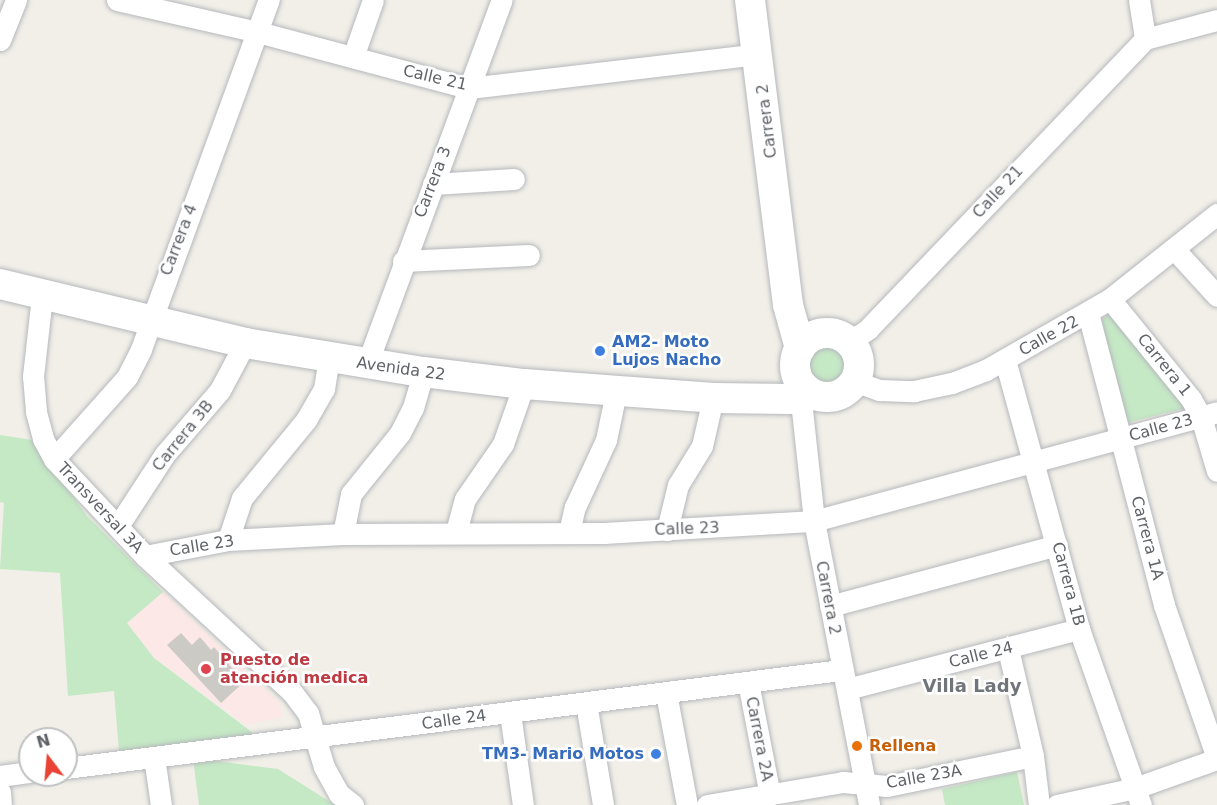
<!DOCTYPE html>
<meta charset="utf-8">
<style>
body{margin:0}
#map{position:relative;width:1217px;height:805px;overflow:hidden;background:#f1efe8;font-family:"DejaVu Sans",sans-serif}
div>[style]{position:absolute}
.medical>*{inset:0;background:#fce8e6}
.green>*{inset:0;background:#c5e8c5}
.round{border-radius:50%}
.building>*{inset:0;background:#cccac5}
.roads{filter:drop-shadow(0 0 2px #b5b8bc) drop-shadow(0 0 2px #b5b8bc)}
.street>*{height:21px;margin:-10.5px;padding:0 10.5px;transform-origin:10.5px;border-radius:10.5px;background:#fff}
.secondary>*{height:30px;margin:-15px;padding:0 15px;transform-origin:15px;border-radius:15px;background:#fff}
.secondary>.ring{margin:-15px;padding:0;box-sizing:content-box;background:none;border:30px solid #fff;border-radius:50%}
.dots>*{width:16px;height:16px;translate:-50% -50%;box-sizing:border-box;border:3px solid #fff;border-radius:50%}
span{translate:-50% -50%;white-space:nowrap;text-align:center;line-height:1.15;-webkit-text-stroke:5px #fff;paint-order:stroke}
.street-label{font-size:16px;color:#5f6368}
.shop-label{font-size:16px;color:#366cbe;font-weight:700}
.left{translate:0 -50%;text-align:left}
.right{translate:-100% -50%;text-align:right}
.health-label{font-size:16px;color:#be3a42;font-weight:700}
.food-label{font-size:16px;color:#c56008;font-weight:700}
.neighbourhood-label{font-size:18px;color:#70757a;font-weight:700}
.north{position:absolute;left:18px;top:727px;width:60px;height:60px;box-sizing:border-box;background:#fff;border:2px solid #bfc1c3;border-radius:50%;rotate:344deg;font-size:16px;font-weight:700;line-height:24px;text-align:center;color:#5f6368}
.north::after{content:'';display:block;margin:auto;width:21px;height:27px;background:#ea4335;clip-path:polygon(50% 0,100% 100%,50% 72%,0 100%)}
</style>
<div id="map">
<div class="medical">
<i style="clip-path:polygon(163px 592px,280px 703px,283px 717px,246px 725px,154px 658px,127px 623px)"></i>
</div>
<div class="green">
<i style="clip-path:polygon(1112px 311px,1190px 407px,1126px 423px,1097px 324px)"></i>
<i class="round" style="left:807px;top:346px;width:40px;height:40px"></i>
<i style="clip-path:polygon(0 435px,32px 440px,87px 516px,163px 592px,127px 623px,154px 658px,257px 736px,119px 751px,114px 691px,68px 696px,60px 573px,0 569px,4px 503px,0 502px)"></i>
<i style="clip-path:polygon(193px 758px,278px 769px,335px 805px,199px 805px)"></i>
<i style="clip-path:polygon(1017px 772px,1024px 805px,945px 805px,942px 789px)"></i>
</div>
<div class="building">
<i style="clip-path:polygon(181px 633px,192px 645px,200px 637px,211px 650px,214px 647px,244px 682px,221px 703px,167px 645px)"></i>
</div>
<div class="roads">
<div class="street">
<i style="left:117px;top:0;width:145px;rotate:12.8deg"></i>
<i style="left:258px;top:32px;width:218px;rotate:14.9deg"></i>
<i style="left:469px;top:88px;width:292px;rotate:-6.7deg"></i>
<i style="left:1139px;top:0;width:39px;rotate:81deg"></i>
<i style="left:0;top:40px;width:43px;rotate:-68.2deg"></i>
<i style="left:353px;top:57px;width:60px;rotate:-70.7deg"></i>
<i style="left:433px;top:184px;width:81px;rotate:-3.5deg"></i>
<i style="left:1175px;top:250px;width:62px;rotate:47.6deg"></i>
<i style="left:403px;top:261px;width:126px;rotate:-2.7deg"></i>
<i style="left:42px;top:296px;width:81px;rotate:96.4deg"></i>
<i style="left:33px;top:376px;width:36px;rotate:85deg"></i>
<i style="left:36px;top:412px;width:28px;rotate:75deg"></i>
<i style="left:43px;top:439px;width:23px;rotate:61deg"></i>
<i style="left:54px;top:459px;width:133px;rotate:46.8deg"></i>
<i style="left:145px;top:556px;width:200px;rotate:42.8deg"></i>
<i style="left:292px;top:692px;width:26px;rotate:53deg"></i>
<i style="left:308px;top:713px;width:56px;rotate:73.5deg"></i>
<i style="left:324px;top:767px;width:31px;rotate:61deg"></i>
<i style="left:339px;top:794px;width:18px;rotate:38deg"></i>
<i style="left:1110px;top:299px;width:129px;rotate:51deg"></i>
<i style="left:1191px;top:399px;width:21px;rotate:61deg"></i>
<i style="left:1201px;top:417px;width:56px;rotate:73.5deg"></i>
<i style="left:1088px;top:313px;width:302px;rotate:75.4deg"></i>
<i style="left:1164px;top:605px;width:162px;rotate:70.9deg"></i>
<i style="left:849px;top:342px;width:23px;rotate:-34deg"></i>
<i style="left:868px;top:329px;width:401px;rotate:-46.3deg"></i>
<i style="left:1145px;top:39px;width:74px;rotate:-14.8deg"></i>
<i style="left:1005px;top:360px;width:279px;rotate:74.6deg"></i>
<i style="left:1079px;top:629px;width:187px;rotate:70.6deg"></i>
<i style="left:367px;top:364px;width:388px;rotate:-69.7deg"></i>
<i style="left:854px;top:381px;width:27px;rotate:20deg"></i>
<i style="left:879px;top:390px;width:35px;rotate:2deg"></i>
<i style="left:914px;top:391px;width:39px;rotate:-12deg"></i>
<i style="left:952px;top:383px;width:36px;rotate:-21deg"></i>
<i style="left:986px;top:370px;width:143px;rotate:-29.8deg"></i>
<i style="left:1110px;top:299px;width:137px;rotate:-38.5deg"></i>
<i style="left:807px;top:390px;width:21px;rotate:104deg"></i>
<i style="left:802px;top:410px;width:112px;rotate:83.8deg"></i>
<i style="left:814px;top:521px;width:289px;rotate:79deg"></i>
<i style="left:54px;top:459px;width:110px;rotate:-48.3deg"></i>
<i style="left:127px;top:377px;width:31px;rotate:-63deg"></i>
<i style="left:141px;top:349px;width:372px;rotate:-69.9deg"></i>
<i style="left:118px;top:526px;width:86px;rotate:-56.9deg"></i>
<i style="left:165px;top:454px;width:84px;rotate:-49.3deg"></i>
<i style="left:220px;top:390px;width:53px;rotate:-62deg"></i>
<i style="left:667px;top:530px;width:46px;rotate:-76.3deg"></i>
<i style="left:678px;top:485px;width:46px;rotate:-58.4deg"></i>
<i style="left:702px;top:446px;width:49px;rotate:-77.1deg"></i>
<i style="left:456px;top:532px;width:34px;rotate:-75deg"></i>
<i style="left:465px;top:499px;width:67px;rotate:-55.4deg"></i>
<i style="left:503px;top:444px;width:64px;rotate:-70.7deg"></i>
<i style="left:569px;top:532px;width:26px;rotate:-77deg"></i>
<i style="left:575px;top:507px;width:74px;rotate:-65.2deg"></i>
<i style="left:606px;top:440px;width:49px;rotate:-78.2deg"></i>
<i style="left:343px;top:534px;width:41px;rotate:-78.7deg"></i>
<i style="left:351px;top:494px;width:78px;rotate:-51.2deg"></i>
<i style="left:400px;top:433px;width:28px;rotate:-63deg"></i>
<i style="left:413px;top:408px;width:37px;rotate:-74deg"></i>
<i style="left:228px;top:540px;width:44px;rotate:-71.6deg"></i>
<i style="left:242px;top:498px;width:101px;rotate:-50.6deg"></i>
<i style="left:306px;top:420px;width:36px;rotate:-60deg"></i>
<i style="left:324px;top:389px;width:31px;rotate:-81deg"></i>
<i style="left:145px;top:556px;width:85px;rotate:-10.9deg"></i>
<i style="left:228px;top:540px;width:115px;rotate:-3deg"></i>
<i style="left:343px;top:534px;width:262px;rotate:-0.2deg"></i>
<i style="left:605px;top:533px;width:209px;rotate:-3.3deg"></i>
<i style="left:814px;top:521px;width:417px;rotate:-15.1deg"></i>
<i style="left:830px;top:606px;width:235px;rotate:-15deg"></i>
<i style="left:1008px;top:649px;width:110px;rotate:76.8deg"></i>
<i style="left:1033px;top:756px;width:49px;rotate:83deg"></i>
<i style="left:748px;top:682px;width:115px;rotate:79deg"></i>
<i style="left:847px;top:689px;width:240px;rotate:-14.5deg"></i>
<i style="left:666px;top:693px;width:114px;rotate:79.4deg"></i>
<i style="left:586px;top:703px;width:103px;rotate:80.5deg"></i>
<i style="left:510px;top:713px;width:93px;rotate:82deg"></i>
<i style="left:154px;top:757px;width:49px;rotate:81.7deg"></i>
<i style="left:66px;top:768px;width:781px;rotate:-7.21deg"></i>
<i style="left:0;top:776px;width:30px;rotate:-8deg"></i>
<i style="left:0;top:792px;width:13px;rotate:86deg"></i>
<i style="left:707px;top:805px;width:138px;rotate:-9.6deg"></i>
<i style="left:843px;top:782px;width:44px;rotate:5.2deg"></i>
<i style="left:887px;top:786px;width:149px;rotate:-11.6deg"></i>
<i style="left:1057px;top:805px;width:80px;rotate:-12.3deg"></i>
<i style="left:1135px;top:788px;width:87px;rotate:-19.5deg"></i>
</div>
<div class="secondary">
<i style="left:750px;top:0;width:307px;rotate:82.9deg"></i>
<i style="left:788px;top:305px;width:45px;rotate:74.4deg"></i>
<i style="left:0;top:284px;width:252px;rotate:13.5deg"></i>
<i style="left:245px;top:343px;width:180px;rotate:9.3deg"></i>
<i style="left:423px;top:372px;width:102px;rotate:6.8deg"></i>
<i style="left:524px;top:384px;width:190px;rotate:4.2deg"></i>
<i style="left:713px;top:398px;width:77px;rotate:0.7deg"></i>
<i style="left:790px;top:399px;width:18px;rotate:-45deg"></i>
<i class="ring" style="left:795px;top:333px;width:34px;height:34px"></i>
</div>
</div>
<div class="dots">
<i style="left:600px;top:351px;background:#3f7fe0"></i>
<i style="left:206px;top:669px;background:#e0444e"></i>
<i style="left:857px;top:746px;background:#e8710a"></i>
<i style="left:656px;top:754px;background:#3f7fe0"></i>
</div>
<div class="street-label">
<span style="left:435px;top:78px;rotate:13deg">Calle 21</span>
<span style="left:767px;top:121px;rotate:-97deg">Carrera 2</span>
<span style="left:433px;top:182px;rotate:-69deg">Carrera 3</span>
<span style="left:998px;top:192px;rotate:-47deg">Calle 21</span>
<span style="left:179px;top:240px;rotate:-69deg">Carrera 4</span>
<span style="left:1049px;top:336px;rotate:-29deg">Calle 22</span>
<span style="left:1164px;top:365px;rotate:51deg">Carrera 1</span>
<span style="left:401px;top:369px;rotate:8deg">Avenida 22</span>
<span style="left:1161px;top:428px;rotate:-15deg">Calle 23</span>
<span style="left:183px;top:436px;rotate:-51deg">Carrera 3B</span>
<span style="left:100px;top:508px;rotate:47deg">Transversal 3A</span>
<span style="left:687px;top:529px;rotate:-2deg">Calle 23</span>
<span style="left:1147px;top:538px;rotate:75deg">Carrera 1A</span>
<span style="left:202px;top:546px;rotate:-9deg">Calle 23</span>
<span style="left:1068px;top:584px;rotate:75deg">Carrera 1B</span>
<span style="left:828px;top:598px;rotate:79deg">Carrera 2</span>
<span style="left:981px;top:655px;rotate:-14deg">Calle 24</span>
<span style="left:454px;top:720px;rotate:-8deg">Calle 24</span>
<span style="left:759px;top:739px;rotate:79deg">Carrera 2A</span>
<span style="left:924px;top:777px;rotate:-10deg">Calle 23A</span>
</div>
<div class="shop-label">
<span class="left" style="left:612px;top:351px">AM2- Moto<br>Lujos Nacho</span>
<span class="right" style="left:644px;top:754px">TM3- Mario Motos</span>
</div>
<div class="health-label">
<span class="left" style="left:220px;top:669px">Puesto de<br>atención medica</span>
</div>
<div class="food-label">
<span class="left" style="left:869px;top:746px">Rellena</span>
</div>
<div class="neighbourhood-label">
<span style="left:972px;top:686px">Villa Lady</span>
</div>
<div class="north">N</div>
</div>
